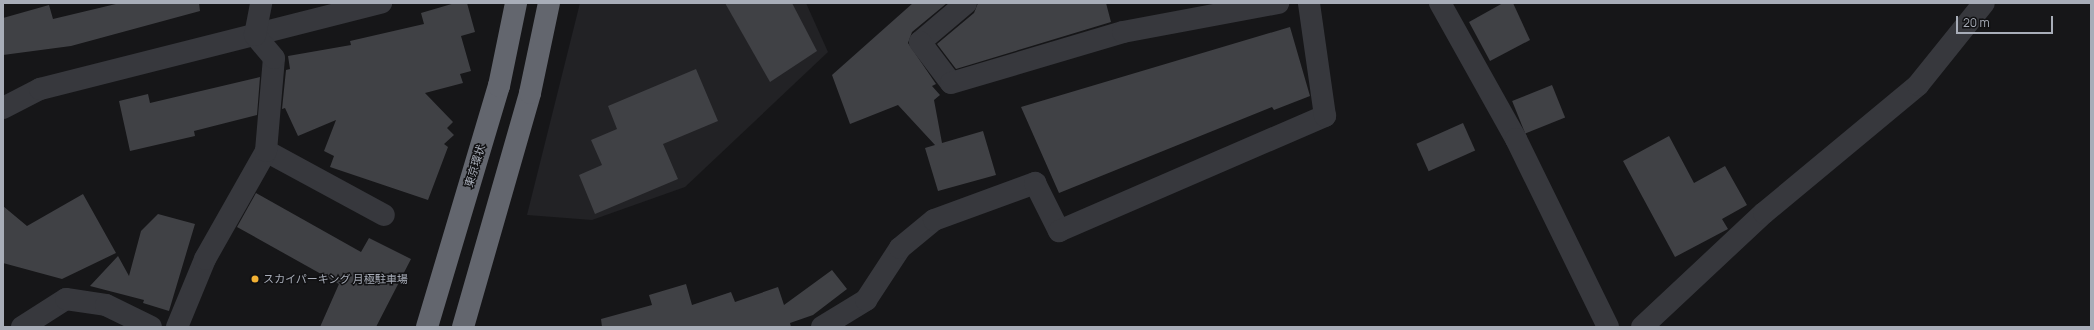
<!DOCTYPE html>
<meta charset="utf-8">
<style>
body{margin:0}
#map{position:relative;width:2094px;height:330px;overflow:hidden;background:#161618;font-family:Manrope,"Noto Sans JP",sans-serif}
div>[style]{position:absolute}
.built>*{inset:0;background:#222225}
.building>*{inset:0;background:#404145;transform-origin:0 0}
.street>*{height:22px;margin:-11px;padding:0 11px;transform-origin:11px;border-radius:11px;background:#37383d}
.highway>*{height:22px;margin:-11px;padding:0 11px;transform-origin:11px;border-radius:11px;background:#63666e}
.dots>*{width:11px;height:11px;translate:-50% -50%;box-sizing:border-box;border:2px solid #111113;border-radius:50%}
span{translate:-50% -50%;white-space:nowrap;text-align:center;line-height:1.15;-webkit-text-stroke:3px #111113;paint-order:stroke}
.street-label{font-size:11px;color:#a8adb8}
.poi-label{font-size:11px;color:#a8adb8}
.left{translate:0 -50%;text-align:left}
.frame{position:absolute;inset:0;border:4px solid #a8adb8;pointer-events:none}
.scale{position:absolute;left:1956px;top:16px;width:97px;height:18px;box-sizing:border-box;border:2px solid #a8adb8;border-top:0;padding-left:5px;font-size:12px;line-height:14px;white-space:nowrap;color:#a8adb8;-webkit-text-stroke:3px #111113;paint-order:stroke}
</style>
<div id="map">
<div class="built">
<i style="clip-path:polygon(580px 3px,806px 3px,828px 52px,685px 187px,592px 220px,527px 215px)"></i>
</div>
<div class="building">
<i style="clip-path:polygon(120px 3px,199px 3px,200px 11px,71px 46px,3px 55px,3px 18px,49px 5px,53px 19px)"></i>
<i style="clip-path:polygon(455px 3px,467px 3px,475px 32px,461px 36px,471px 71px,460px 74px,463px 83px,425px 93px,453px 122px,447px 128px,454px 135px,444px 144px,448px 147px,428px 200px,330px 167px,334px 156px,324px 151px,336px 120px,298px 136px,285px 108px,282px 109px,286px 70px,290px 69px,288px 56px,351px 45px,350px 41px,424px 24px,421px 13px)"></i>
<i style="clip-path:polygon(725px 3px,792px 3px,817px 51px,770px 82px)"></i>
<i style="clip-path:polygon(913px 3px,947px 3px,912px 32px,908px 43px,936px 84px,932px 86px,940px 95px,934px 100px,942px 143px,983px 131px,996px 175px,938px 191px,925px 148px,935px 145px,898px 105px,850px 124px,832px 75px)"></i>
<i style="clip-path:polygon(978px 3px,1106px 3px,1111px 22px,956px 69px,937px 44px,974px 13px)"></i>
<i style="clip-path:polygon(1503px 3px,1513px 3px,1530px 40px,1490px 61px,1469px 22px)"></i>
<i style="clip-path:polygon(1290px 27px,1310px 96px,1274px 110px,1272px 107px,1059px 193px,1021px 107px)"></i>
<i style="clip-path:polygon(696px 69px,718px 121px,663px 144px,678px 179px,595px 214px,579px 175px,602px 165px,591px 140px,617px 129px,608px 106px)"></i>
<i style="clip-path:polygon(260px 77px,257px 115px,194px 131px,195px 136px,130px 151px,119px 101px,148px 94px,150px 103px)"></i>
<i style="left:1552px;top:85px;width:35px;height:43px;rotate:68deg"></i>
<i style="left:1463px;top:123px;width:30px;height:51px;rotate:66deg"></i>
<i style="clip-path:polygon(1669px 136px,1694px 183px,1725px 166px,1747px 205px,1722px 219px,1728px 229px,1675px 257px,1623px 161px)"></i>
<i style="clip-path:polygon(256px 193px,361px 252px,369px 238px,411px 259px,376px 327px,320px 327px,339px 284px,237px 227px)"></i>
<i style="clip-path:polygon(83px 194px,116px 253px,62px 279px,3px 263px,3px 206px,27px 226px)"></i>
<i style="clip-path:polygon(158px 214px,195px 224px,169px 311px,143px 303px,144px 300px,90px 286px,118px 256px,129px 276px,141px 231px)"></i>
<i style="clip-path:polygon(832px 270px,847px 289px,813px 315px,790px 323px,791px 327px,602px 327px,601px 319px,652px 305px,649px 295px,686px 284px,692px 305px,731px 292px,735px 302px,778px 287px,784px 305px)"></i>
</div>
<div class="street">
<i style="left:966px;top:3px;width:60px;rotate:139.7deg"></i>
<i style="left:920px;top:42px;width:51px;rotate:52.9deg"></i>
<i style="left:951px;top:83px;width:179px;rotate:-16.5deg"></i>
<i style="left:1123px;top:32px;width:158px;rotate:-10.6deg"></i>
<i style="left:1440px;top:3px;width:156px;rotate:60.8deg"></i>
<i style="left:1516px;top:139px;width:209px;rotate:63.9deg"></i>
<i style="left:3px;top:108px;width:42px;rotate:-27.2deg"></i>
<i style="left:40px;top:89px;width:352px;rotate:-14.2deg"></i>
<i style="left:266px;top:151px;width:134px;rotate:28.5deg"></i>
<i style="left:22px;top:327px;width:52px;rotate:-32.5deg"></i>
<i style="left:66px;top:299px;width:40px;rotate:8.5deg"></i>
<i style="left:106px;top:305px;width:50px;rotate:26.1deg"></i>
<i style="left:177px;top:327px;width:74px;rotate:-67.6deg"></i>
<i style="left:205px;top:259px;width:124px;rotate:-60.5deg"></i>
<i style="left:266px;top:151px;width:93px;rotate:-85.1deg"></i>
<i style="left:274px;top:58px;width:30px;rotate:-130deg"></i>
<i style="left:255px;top:35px;width:33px;rotate:-79deg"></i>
<i style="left:822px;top:327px;width:52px;rotate:-31.5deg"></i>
<i style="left:866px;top:300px;width:62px;rotate:-56.8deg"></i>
<i style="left:900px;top:248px;width:44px;rotate:-39.5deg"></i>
<i style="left:934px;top:220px;width:108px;rotate:-20.1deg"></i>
<i style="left:1035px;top:183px;width:54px;rotate:63.4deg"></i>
<i style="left:1059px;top:231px;width:290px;rotate:-23.4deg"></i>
<i style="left:1325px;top:116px;width:114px;rotate:-98.1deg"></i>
<i style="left:1642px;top:327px;width:167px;rotate:-43.1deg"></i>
<i style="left:1764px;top:213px;width:200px;rotate:-39.7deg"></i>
<i style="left:1918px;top:85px;width:105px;rotate:-51.2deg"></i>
</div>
<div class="highway">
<i style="left:427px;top:327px;width:252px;rotate:-73.4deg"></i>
<i style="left:499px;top:86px;width:85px;rotate:-78.4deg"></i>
<i style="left:463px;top:327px;width:243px;rotate:-74deg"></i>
<i style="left:530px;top:93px;width:92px;rotate:-78.1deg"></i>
</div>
<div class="dots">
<i style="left:255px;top:279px;background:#f2b134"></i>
</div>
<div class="street-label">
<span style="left:475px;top:166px;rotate:-73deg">東京環状</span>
</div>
<div class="poi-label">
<span class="left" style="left:263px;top:279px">スカイパーキング 月極駐車場</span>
</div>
<div class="frame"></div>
<div class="scale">20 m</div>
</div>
